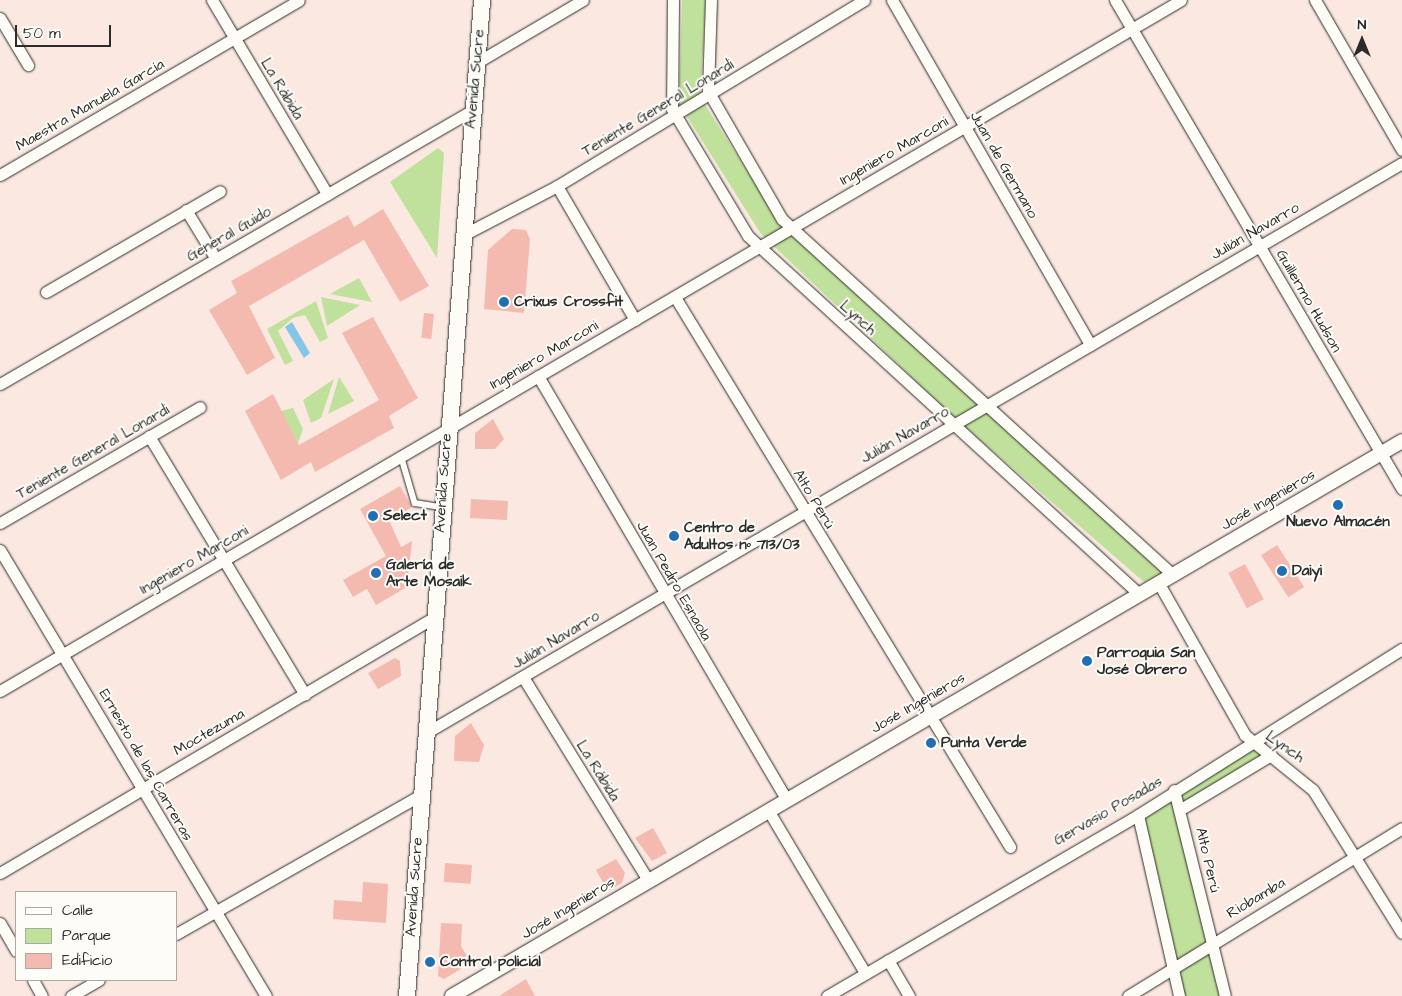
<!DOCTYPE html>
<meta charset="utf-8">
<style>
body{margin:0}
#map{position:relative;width:1402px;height:996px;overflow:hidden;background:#fae8e1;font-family:"Architects Daughter",sans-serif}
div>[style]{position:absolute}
.green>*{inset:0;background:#c0e19b}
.water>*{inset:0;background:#85c6e6}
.building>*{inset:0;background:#f4b9af;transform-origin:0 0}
.roads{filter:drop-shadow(0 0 1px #2b2b2b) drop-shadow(0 0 1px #2b2b2b)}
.service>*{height:5.5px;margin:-2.75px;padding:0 2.75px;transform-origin:2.75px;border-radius:2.75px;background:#fdfcf7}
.minor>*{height:11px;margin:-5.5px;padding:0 5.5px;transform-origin:5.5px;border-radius:5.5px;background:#fdfcf7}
.tertiary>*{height:14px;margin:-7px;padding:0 7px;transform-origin:7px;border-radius:7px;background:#fdfcf7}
.secondary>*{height:16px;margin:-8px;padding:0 8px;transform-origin:8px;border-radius:8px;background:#fdfcf7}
.dots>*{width:14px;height:14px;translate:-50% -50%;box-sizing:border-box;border:2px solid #fdfcf7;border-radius:50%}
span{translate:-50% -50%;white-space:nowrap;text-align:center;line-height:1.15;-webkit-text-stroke:4px #fdfcf7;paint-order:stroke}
.street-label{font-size:15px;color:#2b2b2b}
.poi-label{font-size:15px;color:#2b2b2b;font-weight:700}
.left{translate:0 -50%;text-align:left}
.legend{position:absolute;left:15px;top:891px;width:162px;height:90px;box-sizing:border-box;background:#fdfcf7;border:1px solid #a9a8a5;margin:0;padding:6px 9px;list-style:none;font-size:15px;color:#2b2b2b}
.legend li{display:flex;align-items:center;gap:10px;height:25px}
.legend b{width:25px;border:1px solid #a9a8a5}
.north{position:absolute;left:1337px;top:15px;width:50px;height:50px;-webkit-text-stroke:4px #fdfcf7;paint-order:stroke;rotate:0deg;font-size:14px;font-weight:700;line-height:20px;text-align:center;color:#2b2b2b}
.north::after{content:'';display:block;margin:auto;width:18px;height:22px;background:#2b2b2b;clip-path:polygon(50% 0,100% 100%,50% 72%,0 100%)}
.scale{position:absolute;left:15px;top:25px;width:96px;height:22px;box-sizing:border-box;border:2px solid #2b2b2b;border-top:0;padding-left:6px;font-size:15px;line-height:18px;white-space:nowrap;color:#2b2b2b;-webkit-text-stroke:4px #fdfcf7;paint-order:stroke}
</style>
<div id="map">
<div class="green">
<i style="clip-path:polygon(682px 0,706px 0,700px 97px,781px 224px,1163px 573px,1144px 582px,956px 419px,761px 234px,679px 104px)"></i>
<i style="clip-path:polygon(438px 148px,444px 153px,437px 258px,390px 182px)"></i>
<i style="clip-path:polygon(359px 278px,372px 302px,330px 294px)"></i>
<i style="clip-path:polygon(321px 297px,360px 305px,327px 326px)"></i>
<i style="clip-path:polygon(316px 301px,328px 338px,320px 342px,305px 315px,293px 318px,278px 331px,293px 361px,285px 365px,267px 329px)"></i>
<i style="clip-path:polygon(339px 377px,354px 401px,328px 414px)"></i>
<i style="clip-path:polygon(334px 379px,321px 418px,311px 423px,303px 400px)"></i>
<i style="clip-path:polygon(293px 408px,303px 429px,298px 443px,281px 411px)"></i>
<i style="clip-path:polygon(1251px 742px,1271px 755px,1182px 809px,1225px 996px,1179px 996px,1138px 815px)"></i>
</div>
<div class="water">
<i style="clip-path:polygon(292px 322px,310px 353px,304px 358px,285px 327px)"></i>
</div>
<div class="building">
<i style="clip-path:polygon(383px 209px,429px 286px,400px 302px,364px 240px,249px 306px,275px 358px,247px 375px,209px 310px,237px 293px,231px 281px,348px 215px,354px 227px)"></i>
<i style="clip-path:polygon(512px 229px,526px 230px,530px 239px,524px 313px,484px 309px,488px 250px)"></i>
<i style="left:424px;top:313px;width:10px;height:25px;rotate:6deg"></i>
<i style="clip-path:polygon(373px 317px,418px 398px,389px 416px,394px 428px,315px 472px,311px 462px,281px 480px,245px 411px,273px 394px,299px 445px,379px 400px,342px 333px)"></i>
<i style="clip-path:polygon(493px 419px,504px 439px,495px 449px,475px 449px,475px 433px)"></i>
<i style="clip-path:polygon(400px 486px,412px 507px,389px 520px,401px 547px,412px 541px,407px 587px,376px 605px,367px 589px,353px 597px,343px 580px,386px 556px,360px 509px)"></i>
<i style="left:471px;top:499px;width:37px;height:19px;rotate:3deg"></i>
<i style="left:1277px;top:545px;width:50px;height:19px;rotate:57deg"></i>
<i style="left:1245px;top:564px;width:40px;height:19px;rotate:62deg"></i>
<i style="clip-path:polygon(395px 658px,400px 661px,401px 676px,378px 689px,368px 673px)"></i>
<i style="clip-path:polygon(471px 723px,484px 745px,479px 762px,454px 761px,455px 736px)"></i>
<i style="clip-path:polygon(653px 828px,667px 853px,652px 861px,635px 838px)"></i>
<i style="clip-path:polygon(616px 859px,625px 873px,622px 883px,608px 891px,596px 870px)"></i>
<i style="left:445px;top:863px;width:27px;height:19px;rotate:4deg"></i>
<i style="clip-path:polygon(363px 882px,388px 884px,386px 923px,333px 919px,334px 900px,362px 902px)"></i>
<i style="clip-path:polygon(441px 923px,462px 924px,461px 946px,471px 963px,444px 979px,438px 976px)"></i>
<i style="clip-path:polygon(526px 979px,535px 996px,499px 996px)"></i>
</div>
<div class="roads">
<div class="service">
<i style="left:401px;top:455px;width:50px;rotate:73.7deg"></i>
<i style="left:415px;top:503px;width:26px;rotate:9deg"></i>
</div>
<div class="minor">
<i style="left:212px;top:0;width:226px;rotate:59.3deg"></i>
<i style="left:673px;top:0;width:109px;rotate:90.5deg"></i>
<i style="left:672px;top:109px;width:148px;rotate:59.1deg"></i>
<i style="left:748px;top:236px;width:529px;rotate:42.47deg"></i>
<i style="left:711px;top:0;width:91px;rotate:91.9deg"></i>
<i style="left:708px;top:91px;width:148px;rotate:60deg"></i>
<i style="left:782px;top:219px;width:527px;rotate:42.31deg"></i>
<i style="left:892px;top:0;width:398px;rotate:60.1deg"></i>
<i style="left:1115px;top:0;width:567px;rotate:59.59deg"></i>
<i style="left:1315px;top:0;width:173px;rotate:59.9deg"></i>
<i style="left:0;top:18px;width:55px;rotate:59.2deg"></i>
<i style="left:476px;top:63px;width:124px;rotate:-30.5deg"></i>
<i style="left:0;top:175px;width:346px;rotate:-30.3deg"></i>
<i style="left:557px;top:186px;width:155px;rotate:59.8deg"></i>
<i style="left:186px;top:210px;width:57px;rotate:58.5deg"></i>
<i style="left:463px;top:235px;width:106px;rotate:-27.5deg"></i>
<i style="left:557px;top:186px;width:359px;rotate:-31.2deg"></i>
<i style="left:46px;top:292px;width:201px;rotate:-30.1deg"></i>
<i style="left:675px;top:297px;width:644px;rotate:58.65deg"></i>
<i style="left:538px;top:376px;width:490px;rotate:59.6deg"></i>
<i style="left:0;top:384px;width:547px;rotate:-30.08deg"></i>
<i style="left:149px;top:436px;width:302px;rotate:58.9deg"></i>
<i style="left:0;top:523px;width:231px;rotate:-30.1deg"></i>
<i style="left:0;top:550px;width:519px;rotate:59.19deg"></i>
<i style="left:1158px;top:582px;width:176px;rotate:60.4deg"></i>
<i style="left:1245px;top:735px;width:87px;rotate:39deg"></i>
<i style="left:1313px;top:790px;width:168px;rotate:58.1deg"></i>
<i style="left:523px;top:677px;width:238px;rotate:58.4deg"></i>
<i style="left:0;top:691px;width:1368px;rotate:-30.33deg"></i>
<i style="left:424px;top:734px;width:1132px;rotate:-30.28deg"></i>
<i style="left:1174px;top:790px;width:212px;rotate:76.1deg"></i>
<i style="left:1181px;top:809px;width:105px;rotate:-31deg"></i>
<i style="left:768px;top:810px;width:190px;rotate:59.2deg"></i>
<i style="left:1138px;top:815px;width:186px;rotate:77.2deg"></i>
<i style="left:0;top:873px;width:503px;rotate:-30.49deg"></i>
<i style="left:0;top:923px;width:32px;rotate:60deg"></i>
<i style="left:176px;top:934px;width:282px;rotate:-29.6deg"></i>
<i style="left:888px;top:960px;width:42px;rotate:59.7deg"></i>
<i style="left:33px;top:980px;width:18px;rotate:61deg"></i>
<i style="left:71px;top:996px;width:32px;rotate:-30deg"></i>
<i style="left:827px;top:996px;width:360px;rotate:-30.2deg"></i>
<i style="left:1138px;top:815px;width:312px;rotate:-32.2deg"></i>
<i style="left:1128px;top:996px;width:321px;rotate:-31.5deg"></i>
</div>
<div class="tertiary">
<i style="left:452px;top:996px;width:1100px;rotate:-30.29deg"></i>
</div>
<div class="secondary">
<i style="left:407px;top:996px;width:999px;rotate:-85.69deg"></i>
</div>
</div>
<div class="dots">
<i style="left:504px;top:302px;background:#1f6fb2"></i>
<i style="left:1338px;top:505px;background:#1f6fb2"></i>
<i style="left:373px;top:516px;background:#1f6fb2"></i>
<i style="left:674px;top:536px;background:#1f6fb2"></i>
<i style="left:1282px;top:571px;background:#1f6fb2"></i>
<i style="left:376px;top:573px;background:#1f6fb2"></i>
<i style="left:1087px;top:661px;background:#1f6fb2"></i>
<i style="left:931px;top:743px;background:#1f6fb2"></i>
<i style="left:430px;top:962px;background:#1f6fb2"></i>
</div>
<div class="street-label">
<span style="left:475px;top:79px;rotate:-85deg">Avenida Sucre</span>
<span style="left:282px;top:89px;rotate:59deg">La Rábida</span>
<span style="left:90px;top:105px;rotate:-30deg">Maestra Manuela García</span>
<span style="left:658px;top:108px;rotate:-31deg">Teniente General Lonardi</span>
<span style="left:894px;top:151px;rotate:-30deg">Ingeniero Marconi</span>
<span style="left:1004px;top:165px;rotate:60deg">Juan de Germano</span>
<span style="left:1255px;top:231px;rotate:-30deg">Julián Navarro</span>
<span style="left:229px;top:234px;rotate:-30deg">General Guido</span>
<span style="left:1309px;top:301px;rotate:60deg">Guillermo Hudson</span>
<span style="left:858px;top:318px;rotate:42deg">Lynch</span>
<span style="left:544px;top:355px;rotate:-30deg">Ingeniero Marconi</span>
<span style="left:905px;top:435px;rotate:-30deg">Julián Navarro</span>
<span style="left:93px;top:452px;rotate:-30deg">Teniente General Lonardi</span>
<span style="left:443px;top:483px;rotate:-86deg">Avenida Sucre</span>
<span style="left:814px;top:499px;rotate:59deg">Alto Perú</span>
<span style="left:1268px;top:500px;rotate:-30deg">José Ingenieros</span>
<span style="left:194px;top:560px;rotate:-30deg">Ingeniero Marconi</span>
<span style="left:674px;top:581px;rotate:60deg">Juan Pedro Esnaola</span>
<span style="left:556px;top:640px;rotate:-31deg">Julián Navarro</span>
<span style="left:918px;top:703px;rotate:-30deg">José Ingenieros</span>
<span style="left:209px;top:732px;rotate:-30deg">Moctezuma</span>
<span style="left:1285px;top:747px;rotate:35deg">Lynch</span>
<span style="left:146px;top:765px;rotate:60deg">Ernesto de las Carreras</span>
<span style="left:598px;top:771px;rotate:58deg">La Rábida</span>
<span style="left:1108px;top:811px;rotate:-30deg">Gervasio Posadas</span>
<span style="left:1208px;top:860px;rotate:77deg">Alto Perú</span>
<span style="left:414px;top:887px;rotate:-86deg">Avenida Sucre</span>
<span style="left:1256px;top:898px;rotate:-31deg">Riobamba</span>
<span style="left:568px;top:908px;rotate:-31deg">José Ingenieros</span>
</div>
<div class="poi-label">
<span class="left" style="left:514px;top:302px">Crixus Crossfit</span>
<span class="left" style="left:383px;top:516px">Select</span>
<span style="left:1338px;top:522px">Nuevo Almacén</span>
<span class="left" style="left:684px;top:536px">Centro de<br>Adultos nº 713/03</span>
<span class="left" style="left:386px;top:573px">Galería de<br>Arte Mosaik</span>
<span class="left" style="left:1292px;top:571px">Daiyi</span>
<span class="left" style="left:1097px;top:661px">Parroquia San<br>José Obrero</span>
<span class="left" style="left:941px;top:743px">Punta Verde</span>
<span class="left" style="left:440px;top:962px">Control policial</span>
</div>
<ul class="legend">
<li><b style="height:6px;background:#fdfcf7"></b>Calle</li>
<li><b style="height:14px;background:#c0e19b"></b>Parque</li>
<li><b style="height:14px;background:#f4b9af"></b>Edificio</li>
</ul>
<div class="north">N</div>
<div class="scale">50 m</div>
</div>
